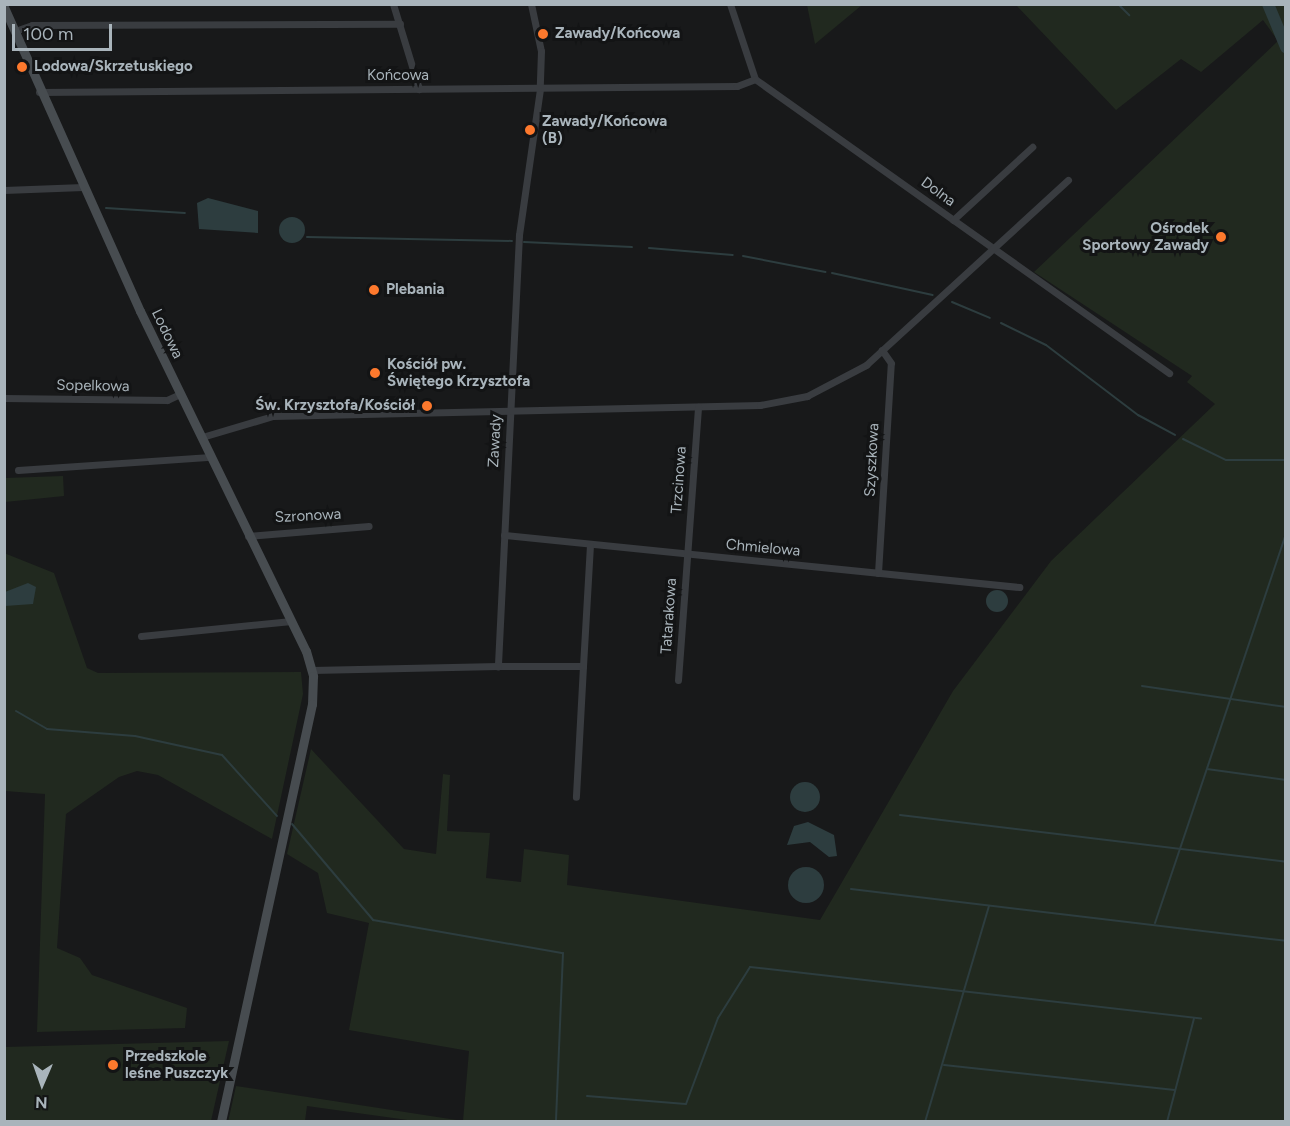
<!DOCTYPE html>
<meta charset="utf-8">
<style>
body{margin:0}
#map{position:relative;width:1290px;height:1126px;overflow:hidden;background:#18191a;font-family:Figtree,sans-serif}
div>[style]{position:absolute}
.green>*{inset:0;background:#21291f}
.water>*{inset:0;background:#2d3d3f}
.round{border-radius:50%}
.stream>*{height:2px;margin:-1px;padding:0 1px;transform-origin:1px;border-radius:1px;background:#2d3d3f}
.river>*{height:12px;margin:-6px;padding:0 6px;transform-origin:6px;border-radius:6px;background:#2d3d3f}
.street>*{height:7px;margin:-3.5px;padding:0 3.5px;transform-origin:3.5px;border-radius:3.5px;background:#393c40}
.secondary>*{height:9px;margin:-4.5px;padding:0 4.5px;transform-origin:4.5px;border-radius:4.5px;background:#474c50}
.dots>*{width:16px;height:16px;translate:-50% -50%;box-sizing:border-box;border:3px solid #131415;border-radius:50%}
span{translate:-50% -50%;white-space:nowrap;text-align:center;line-height:1.15;-webkit-text-stroke:6px #131415;paint-order:stroke}
.poi-label{font-size:15px;color:#a9b4bb;font-weight:700}
.left{translate:0 -50%;text-align:left}
.right{translate:-100% -50%;text-align:right}
.street-label{font-size:15px;color:#a9b4bb}
.frame{position:absolute;inset:0;border:6px solid #a9b4bb;pointer-events:none}
.north{position:absolute;left:12px;top:1054px;width:60px;height:60px;-webkit-text-stroke:4px #131415;paint-order:stroke;rotate:182deg;font-size:16px;font-weight:700;line-height:24px;text-align:center;color:#a9b4bb}
.north::after{content:'';display:block;margin:auto;width:21px;height:27px;background:#a9b4bb;clip-path:polygon(50% 0,100% 100%,50% 72%,0 100%)}
.scale{position:absolute;left:12px;top:24px;width:100px;height:27px;box-sizing:border-box;border:3px solid #a9b4bb;border-top:0;padding-left:8px;font-size:18px;line-height:21px;white-space:nowrap;color:#a9b4bb;-webkit-text-stroke:4px #131415;paint-order:stroke}
</style>
<div id="map">
<div class="green">
<i style="clip-path:polygon(807px 5px,807px 4px,862px 5px,815px 44px)"></i>
<i style="clip-path:polygon(1016px 5px,1285px 5px,1285px 1121px,422px 1122px,307px 1106px,305px 1121px,228px 1122px,236px 1086px,463px 1121px,469px 1051px,349px 1030px,369px 923px,327px 913px,318px 873px,287px 854px,311px 749px,404px 849px,436px 854px,443px 774px,450px 775px,447px 831px,490px 833px,486px 878px,521px 882px,524px 849px,569px 855px,567px 885px,820px 920px,953px 691px,1051px 561px,1215px 404px,1187px 382px,1192px 376px,1034px 272px,1278px 41px,1263px 20px,1201px 72px,1181px 59px,1116px 110px)"></i>
<i style="clip-path:polygon(63px 476px,64px 496px,5px 502px,5px 478px)"></i>
<i style="clip-path:polygon(4px 553px,54px 573px,87px 668px,98px 673px,301px 672px,303px 694px,272px 839px,158px 775px,137px 771px,119px 777px,66px 814px,57px 948px,80px 958px,92px 975px,187px 1008px,185px 1028px,37px 1032px,45px 794px,5px 791px)"></i>
<i style="clip-path:polygon(229px 1041px,211px 1121px,5px 1121px,5px 1047px)"></i>
</div>
<div class="water">
<i style="clip-path:polygon(208px 198px,258px 211px,258px 233px,199px 229px,197px 203px)"></i>
<i class="round" style="left:279px;top:217px;width:26px;height:26px"></i>
<i style="clip-path:polygon(28px 583px,36px 587px,33px 604px,5px 606px,5px 592px)"></i>
<i class="round" style="left:986px;top:590px;width:22px;height:22px"></i>
<i class="round" style="left:790px;top:782px;width:30px;height:30px"></i>
<i style="clip-path:polygon(808px 822px,834px 835px,837px 856px,829px 857px,810px 842px,787px 845px,794px 826px)"></i>
<i class="round" style="left:788px;top:867px;width:36px;height:36px"></i>
</div>
<div class="stream">
<i style="left:1118px;top:4px;width:16px;rotate:45deg"></i>
<i style="left:106px;top:208px;width:79px;rotate:3.6deg"></i>
<i style="left:307px;top:237px;width:205px;rotate:1.1deg"></i>
<i style="left:524px;top:242px;width:108px;rotate:2.7deg"></i>
<i style="left:649px;top:248px;width:84px;rotate:4.8deg"></i>
<i style="left:743px;top:256px;width:84px;rotate:11deg"></i>
<i style="left:832px;top:273px;width:103px;rotate:12.3deg"></i>
<i style="left:952px;top:302px;width:41px;rotate:22.8deg"></i>
<i style="left:1001px;top:323px;width:50px;rotate:26.1deg"></i>
<i style="left:1046px;top:345px;width:116px;rotate:37.3deg"></i>
<i style="left:1138px;top:415px;width:42px;rotate:28.4deg"></i>
<i style="left:1183px;top:439px;width:48px;rotate:26deg"></i>
<i style="left:1226px;top:460px;width:60px"></i>
<i style="left:1142px;top:686px;width:146px;rotate:8.3deg"></i>
<i style="left:16px;top:711px;width:36px;rotate:30deg"></i>
<i style="left:47px;top:729px;width:88px;rotate:4.5deg"></i>
<i style="left:135px;top:736px;width:89px;rotate:12.3deg"></i>
<i style="left:222px;top:755px;width:82px;rotate:48deg"></i>
<i style="left:1207px;top:769px;width:80px;rotate:7.9deg"></i>
<i style="left:900px;top:815px;width:389px;rotate:6.9deg"></i>
<i style="left:292px;top:824px;width:126px;rotate:49.8deg"></i>
<i style="left:373px;top:920px;width:193px;rotate:9.9deg"></i>
<i style="left:563px;top:953px;width:169px;rotate:92.4deg"></i>
<i style="left:851px;top:889px;width:438px;rotate:6.8deg"></i>
<i style="left:1155px;top:923px;width:411px;rotate:-71.4deg"></i>
<i style="left:944px;top:1065px;width:232px;rotate:6.2deg"></i>
<i style="left:587px;top:1096px;width:99px;rotate:4.6deg"></i>
<i style="left:686px;top:1104px;width:92px;rotate:-69.6deg"></i>
<i style="left:718px;top:1018px;width:60px;rotate:-57.9deg"></i>
<i style="left:750px;top:967px;width:454px;rotate:6.5deg"></i>
<i style="left:925px;top:1122px;width:225px;rotate:-73.5deg"></i>
<i style="left:1167px;top:1122px;width:107px;rotate:-75.4deg"></i>
</div>
<div class="river">
<i style="left:1268px;top:4px;width:47px;rotate:67.3deg"></i>
</div>
<div class="street">
<i style="left:393px;top:4px;width:89px;rotate:73deg"></i>
<i style="left:531px;top:4px;width:48px;rotate:78deg"></i>
<i style="left:541px;top:51px;width:38px;rotate:92deg"></i>
<i style="left:540px;top:89px;width:148px;rotate:98.2deg"></i>
<i style="left:519px;top:235px;width:432px;rotate:92.8deg"></i>
<i style="left:498px;top:666px;width:85px"></i>
<i style="left:583px;top:666px;width:131px;rotate:93.1deg"></i>
<i style="left:730px;top:4px;width:79px;rotate:71.6deg"></i>
<i style="left:755px;top:79px;width:508px;rotate:35.38deg"></i>
<i style="left:15px;top:31px;width:18px;rotate:-19deg"></i>
<i style="left:32px;top:25px;width:368px;rotate:-0.2deg"></i>
<i style="left:39px;top:92px;width:698px;rotate:-0.49deg"></i>
<i style="left:737px;top:86px;width:19px;rotate:-21deg"></i>
<i style="left:4px;top:190px;width:79px;rotate:-2.2deg"></i>
<i style="left:953px;top:220px;width:108px;rotate:-42.7deg"></i>
<i style="left:4px;top:398px;width:163px;rotate:0.7deg"></i>
<i style="left:167px;top:400px;width:14px;rotate:-25deg"></i>
<i style="left:202px;top:437px;width:74px;rotate:-16.5deg"></i>
<i style="left:273px;top:416px;width:487px;rotate:-1.3deg"></i>
<i style="left:760px;top:405px;width:48px;rotate:-10.8deg"></i>
<i style="left:807px;top:396px;width:67px;rotate:-27.7deg"></i>
<i style="left:866px;top:365px;width:274px;rotate:-42.5deg"></i>
<i style="left:18px;top:470px;width:193px;rotate:-3.9deg"></i>
<i style="left:504px;top:535px;width:518px;rotate:5.77deg"></i>
<i style="left:248px;top:536px;width:121px;rotate:-4.7deg"></i>
<i style="left:878px;top:573px;width:210px;rotate:-86.5deg"></i>
<i style="left:891px;top:363px;width:16px;rotate:-125deg"></i>
<i style="left:141px;top:636px;width:151px;rotate:-5.7deg"></i>
<i style="left:583px;top:666px;width:121px;rotate:-86.7deg"></i>
<i style="left:312px;top:670px;width:186px;rotate:-1.2deg"></i>
<i style="left:678px;top:680px;width:274px;rotate:-85.8deg"></i>
</div>
<div class="secondary">
<i style="left:4px;top:7px;width:333px;rotate:65.9deg"></i>
<i style="left:140px;top:311px;width:378px;rotate:64deg"></i>
<i style="left:306px;top:651px;width:26px;rotate:74deg"></i>
<i style="left:313px;top:676px;width:28px;rotate:92deg"></i>
<i style="left:312px;top:704px;width:428px;rotate:102.3deg"></i>
</div>
<div class="dots">
<i style="left:543px;top:34px;background:#fd792d"></i>
<i style="left:22px;top:67px;background:#fd792d"></i>
<i style="left:530px;top:130px;background:#fd792d"></i>
<i style="left:1221px;top:237px;background:#fd792d"></i>
<i style="left:374px;top:290px;background:#fd792d"></i>
<i style="left:375px;top:373px;background:#fd792d"></i>
<i style="left:427px;top:406px;background:#fd792d"></i>
<i style="left:113px;top:1065px;background:#fd792d"></i>
</div>
<div class="poi-label">
<span class="left" style="left:555px;top:34px">Zawady/Końcowa</span>
<span class="left" style="left:34px;top:67px">Lodowa/Skrzetuskiego</span>
<span class="left" style="left:542px;top:130px">Zawady/Końcowa<br>(B)</span>
<span class="right" style="left:1209px;top:237px">Ośrodek<br>Sportowy Zawady</span>
<span class="left" style="left:386px;top:290px">Plebania</span>
<span class="left" style="left:387px;top:373px">Kościół pw.<br>Świętego Krzysztofa</span>
<span class="right" style="left:415px;top:406px">Św. Krzysztofa/Kościół</span>
<span class="left" style="left:125px;top:1065px">Przedszkole<br>leśne Puszczyk</span>
</div>
<div class="street-label">
<span style="left:398px;top:76px">Końcowa</span>
<span style="left:938px;top:192px;rotate:36deg">Dolna</span>
<span style="left:167px;top:334px;rotate:64deg">Lodowa</span>
<span style="left:93px;top:386px;rotate:1deg">Sopelkowa</span>
<span style="left:495px;top:441px;rotate:-87deg">Zawady</span>
<span style="left:872px;top:460px;rotate:-87deg">Szyszkowa</span>
<span style="left:679px;top:480px;rotate:-86deg">Trzcinowa</span>
<span style="left:308px;top:516px;rotate:-3deg">Szronowa</span>
<span style="left:763px;top:548px;rotate:5deg">Chmielowa</span>
<span style="left:669px;top:616px;rotate:-86deg">Tatarakowa</span>
</div>
<div class="frame"></div>
<div class="north">N</div>
<div class="scale">100 m</div>
</div>
